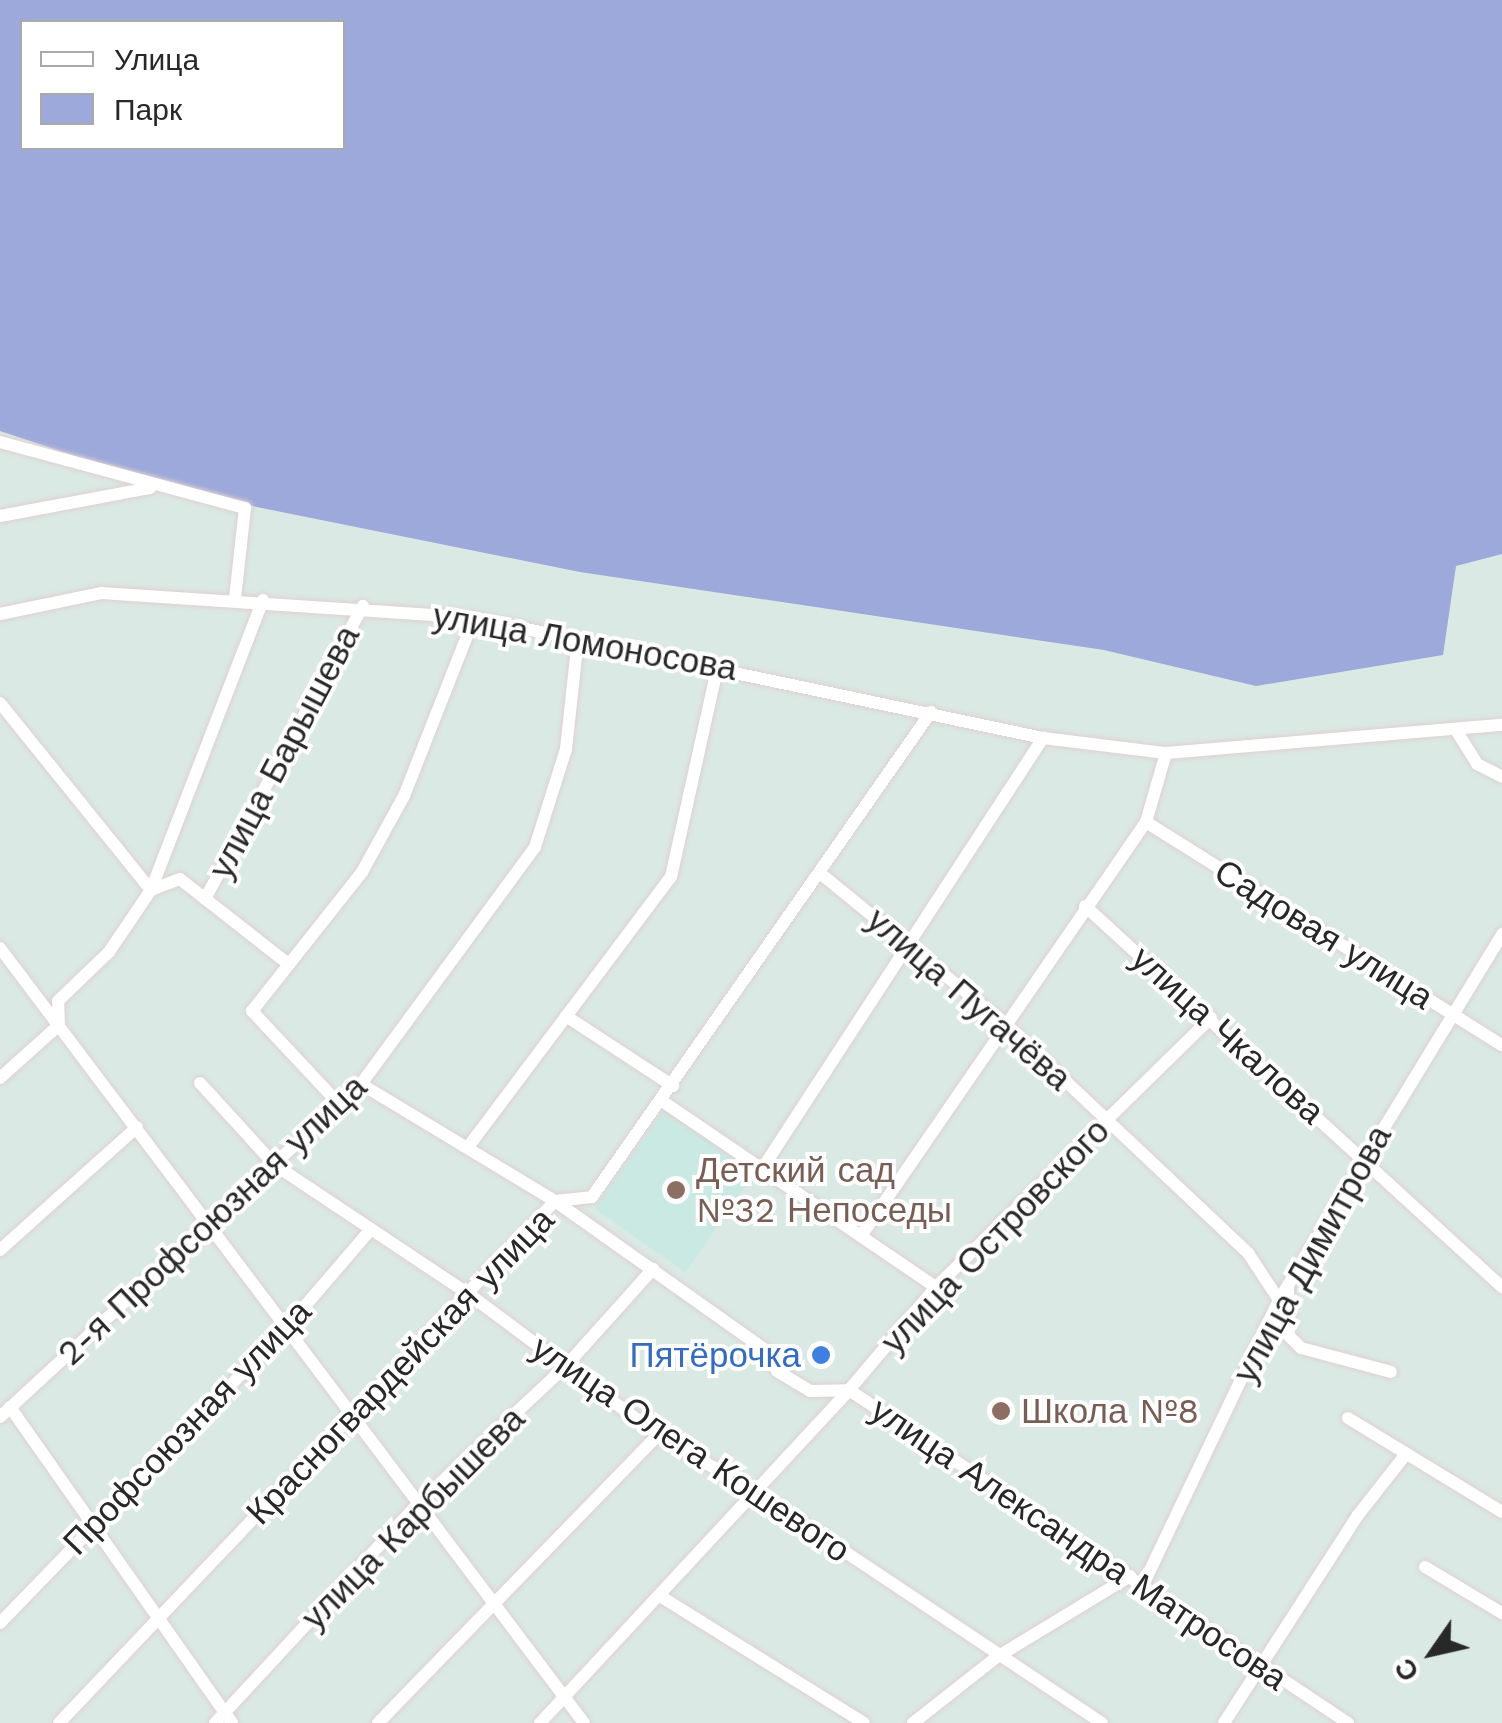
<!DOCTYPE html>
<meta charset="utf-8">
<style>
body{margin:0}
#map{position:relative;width:1502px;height:1723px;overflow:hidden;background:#dae9e4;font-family:"Work Sans",sans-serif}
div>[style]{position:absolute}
.education>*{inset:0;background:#cbe9e3;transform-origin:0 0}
.green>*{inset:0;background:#9ca9da}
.roads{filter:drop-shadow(0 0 2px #dfd0d1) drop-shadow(0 0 2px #dfd0d1)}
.minor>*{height:12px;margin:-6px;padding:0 6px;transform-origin:6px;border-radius:6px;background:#fff}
.dots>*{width:28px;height:28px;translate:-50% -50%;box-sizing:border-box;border:5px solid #fff;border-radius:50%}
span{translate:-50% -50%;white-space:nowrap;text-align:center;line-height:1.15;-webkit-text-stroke:8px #fff;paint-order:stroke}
.street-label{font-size:35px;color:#282828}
.education-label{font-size:35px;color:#785e54}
.left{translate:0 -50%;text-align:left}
.shop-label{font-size:35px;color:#366cbe}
.right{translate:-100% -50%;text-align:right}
.legend{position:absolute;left:20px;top:20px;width:325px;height:130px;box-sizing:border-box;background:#fff;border:2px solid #a9a9a9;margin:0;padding:12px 18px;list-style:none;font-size:30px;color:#282828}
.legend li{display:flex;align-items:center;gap:20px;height:50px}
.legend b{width:50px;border:2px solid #a9a9a9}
.north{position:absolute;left:1382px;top:1603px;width:100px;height:100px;-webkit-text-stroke:8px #fff;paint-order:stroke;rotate:236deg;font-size:28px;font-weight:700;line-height:40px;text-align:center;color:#282828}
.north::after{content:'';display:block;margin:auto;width:35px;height:45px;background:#282828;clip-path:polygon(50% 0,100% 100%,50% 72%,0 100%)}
</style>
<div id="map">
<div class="education">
<i style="left:665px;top:1108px;width:111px;height:123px;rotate:35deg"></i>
</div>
<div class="green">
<i style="clip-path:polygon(evenodd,0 0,1502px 0,1502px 554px,1456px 566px,1443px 655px,1256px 686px,1104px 650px,580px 572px,182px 492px,0 431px,0 0,22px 22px,342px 22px,342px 148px,22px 148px,22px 22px)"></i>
</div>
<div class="roads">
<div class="minor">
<i style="left:0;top:442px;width:254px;rotate:15.1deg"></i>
<i style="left:245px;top:508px;width:92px;rotate:96.3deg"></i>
<i style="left:0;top:516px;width:153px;rotate:-10.6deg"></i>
<i style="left:0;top:614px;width:103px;rotate:-11.7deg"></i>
<i style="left:101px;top:593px;width:374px;rotate:3.8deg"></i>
<i style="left:474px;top:618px;width:582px;rotate:11.91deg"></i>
<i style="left:1043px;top:738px;width:124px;rotate:7deg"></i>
<i style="left:1166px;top:753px;width:337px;rotate:-4.8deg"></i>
<i style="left:0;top:703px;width:240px;rotate:51.1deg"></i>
<i style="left:151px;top:890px;width:31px;rotate:-21deg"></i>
<i style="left:180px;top:879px;width:136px;rotate:38.1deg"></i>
<i style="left:1456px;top:730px;width:40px;rotate:58deg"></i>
<i style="left:1477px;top:764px;width:28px;rotate:27deg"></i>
<i style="left:1146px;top:822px;width:420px;rotate:32.1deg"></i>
<i style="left:821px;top:874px;width:237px;rotate:39.2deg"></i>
<i style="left:1005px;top:1024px;width:334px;rotate:43.3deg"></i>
<i style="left:1248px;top:1253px;width:56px;rotate:56.6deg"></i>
<i style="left:205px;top:899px;width:333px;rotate:-61.7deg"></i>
<i style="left:1085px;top:906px;width:565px;rotate:42.42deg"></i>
<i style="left:0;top:948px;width:970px;rotate:53deg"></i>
<i style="left:566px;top:1016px;width:128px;rotate:33.2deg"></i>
<i style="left:0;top:1078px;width:79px;rotate:-41.9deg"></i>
<i style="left:59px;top:1025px;width:24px;rotate:-92deg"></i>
<i style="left:58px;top:1001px;width:71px;rotate:-43.9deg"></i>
<i style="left:109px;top:952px;width:75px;rotate:-55.9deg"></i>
<i style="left:151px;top:890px;width:311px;rotate:-68.9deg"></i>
<i style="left:200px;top:1083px;width:111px;rotate:47.6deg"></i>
<i style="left:275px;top:1165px;width:234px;rotate:33.7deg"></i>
<i style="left:470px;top:1295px;width:234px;rotate:36.7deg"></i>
<i style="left:658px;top:1435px;width:111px;rotate:30.3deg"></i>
<i style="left:754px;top:1491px;width:418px;rotate:33.7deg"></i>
<i style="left:361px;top:1084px;width:227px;rotate:31.1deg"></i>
<i style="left:555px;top:1201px;width:260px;rotate:35.3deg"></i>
<i style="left:767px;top:1351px;width:22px;rotate:63deg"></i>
<i style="left:777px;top:1371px;width:39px;rotate:31deg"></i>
<i style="left:810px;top:1391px;width:39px;rotate:-1deg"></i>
<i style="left:849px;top:1390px;width:600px;rotate:33.72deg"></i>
<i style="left:662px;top:1101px;width:331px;rotate:34.2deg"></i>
<i style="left:340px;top:1105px;width:129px;rotate:-133.1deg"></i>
<i style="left:252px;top:1011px;width:177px;rotate:-51.6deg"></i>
<i style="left:362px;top:872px;width:87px;rotate:-61.1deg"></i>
<i style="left:404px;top:796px;width:191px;rotate:-68.5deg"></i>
<i style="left:468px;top:1147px;width:338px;rotate:-53.1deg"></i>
<i style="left:671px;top:877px;width:217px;rotate:-77.5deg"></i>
<i style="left:762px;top:1169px;width:515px;rotate:-56.9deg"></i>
<i style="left:861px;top:1236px;width:503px;rotate:-55.46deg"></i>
<i style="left:1146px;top:822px;width:72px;rotate:-73.8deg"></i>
<i style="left:0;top:1250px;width:184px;rotate:-41.9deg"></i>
<i style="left:1288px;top:1286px;width:50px;rotate:88.9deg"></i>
<i style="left:1289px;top:1336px;width:17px;rotate:45deg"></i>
<i style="left:1301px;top:1348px;width:93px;rotate:14.9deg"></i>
<i style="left:10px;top:1407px;width:386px;rotate:54.9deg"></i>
<i style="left:0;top:1417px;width:491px;rotate:-42.7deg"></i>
<i style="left:361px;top:1084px;width:294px;rotate:-53.7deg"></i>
<i style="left:535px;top:847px;width:103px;rotate:-72.4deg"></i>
<i style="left:566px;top:749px;width:111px;rotate:-83.8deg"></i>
<i style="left:1348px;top:1418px;width:180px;rotate:31.4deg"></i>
<i style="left:1425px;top:1567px;width:90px;rotate:30.9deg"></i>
<i style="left:1143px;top:1585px;width:316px;rotate:-64.5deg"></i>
<i style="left:1279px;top:1300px;width:429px;rotate:-58.6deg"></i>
<i style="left:660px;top:1596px;width:240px;rotate:31.9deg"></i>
<i style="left:0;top:1623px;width:412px;rotate:-45.9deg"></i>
<i style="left:287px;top:1327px;width:129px;rotate:-49.4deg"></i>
<i style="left:59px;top:1723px;width:720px;rotate:-46.46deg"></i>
<i style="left:555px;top:1201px;width:37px;rotate:-6deg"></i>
<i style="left:592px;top:1197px;width:592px;rotate:-55.05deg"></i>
<i style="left:215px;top:1723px;width:299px;rotate:-47.2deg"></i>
<i style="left:418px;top:1504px;width:201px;rotate:-43deg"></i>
<i style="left:565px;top:1367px;width:132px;rotate:-48.1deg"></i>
<i style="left:378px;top:1723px;width:402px;rotate:-45.8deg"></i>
<i style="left:540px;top:1723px;width:454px;rotate:-47.1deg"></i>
<i style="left:849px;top:1390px;width:135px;rotate:-49.8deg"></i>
<i style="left:936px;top:1287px;width:385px;rotate:-44.4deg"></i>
<i style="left:913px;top:1723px;width:107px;rotate:-38.2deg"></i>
<i style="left:997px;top:1657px;width:156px;rotate:-31.3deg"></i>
<i style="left:1224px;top:1723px;width:247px;rotate:-57.2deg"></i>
<i style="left:1358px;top:1515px;width:78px;rotate:-51.8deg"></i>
</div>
</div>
<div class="dots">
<i style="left:676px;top:1190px;background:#8d6e63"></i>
<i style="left:821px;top:1355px;background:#3f7fe0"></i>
<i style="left:1001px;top:1411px;background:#8d6e63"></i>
</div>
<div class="street-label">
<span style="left:585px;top:642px;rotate:10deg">улица Ломоносова</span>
<span style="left:284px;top:752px;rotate:-62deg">улица Барышева</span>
<span style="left:1324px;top:934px;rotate:32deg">Садовая улица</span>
<span style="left:969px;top:999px;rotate:41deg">улица Пугачёва</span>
<span style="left:1228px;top:1035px;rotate:42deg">улица Чкалова</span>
<span style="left:212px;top:1220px;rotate:-43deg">2-я Профсоюзная улица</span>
<span style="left:995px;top:1236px;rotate:-46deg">улица Островского</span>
<span style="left:1312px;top:1254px;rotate:-61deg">улица Димитрова</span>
<span style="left:400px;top:1366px;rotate:-46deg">Красногвардейская улица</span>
<span style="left:187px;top:1427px;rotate:-46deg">Профсоюзная улица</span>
<span style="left:691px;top:1449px;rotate:34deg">улица Олега Кошевого</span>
<span style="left:413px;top:1518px;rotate:-45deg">улица Карбышева</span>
<span style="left:1079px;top:1544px;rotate:34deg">улица Александра Матросова</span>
</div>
<div class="education-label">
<span class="left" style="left:696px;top:1190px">Детский сад<br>№32 Непоседы</span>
<span class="left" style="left:1021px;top:1411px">Школа №8</span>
</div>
<div class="shop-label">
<span class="right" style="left:801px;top:1355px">Пятёрочка</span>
</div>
<ul class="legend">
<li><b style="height:12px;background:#fff"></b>Улица</li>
<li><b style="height:28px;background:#9ca9da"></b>Парк</li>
</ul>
<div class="north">С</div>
</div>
